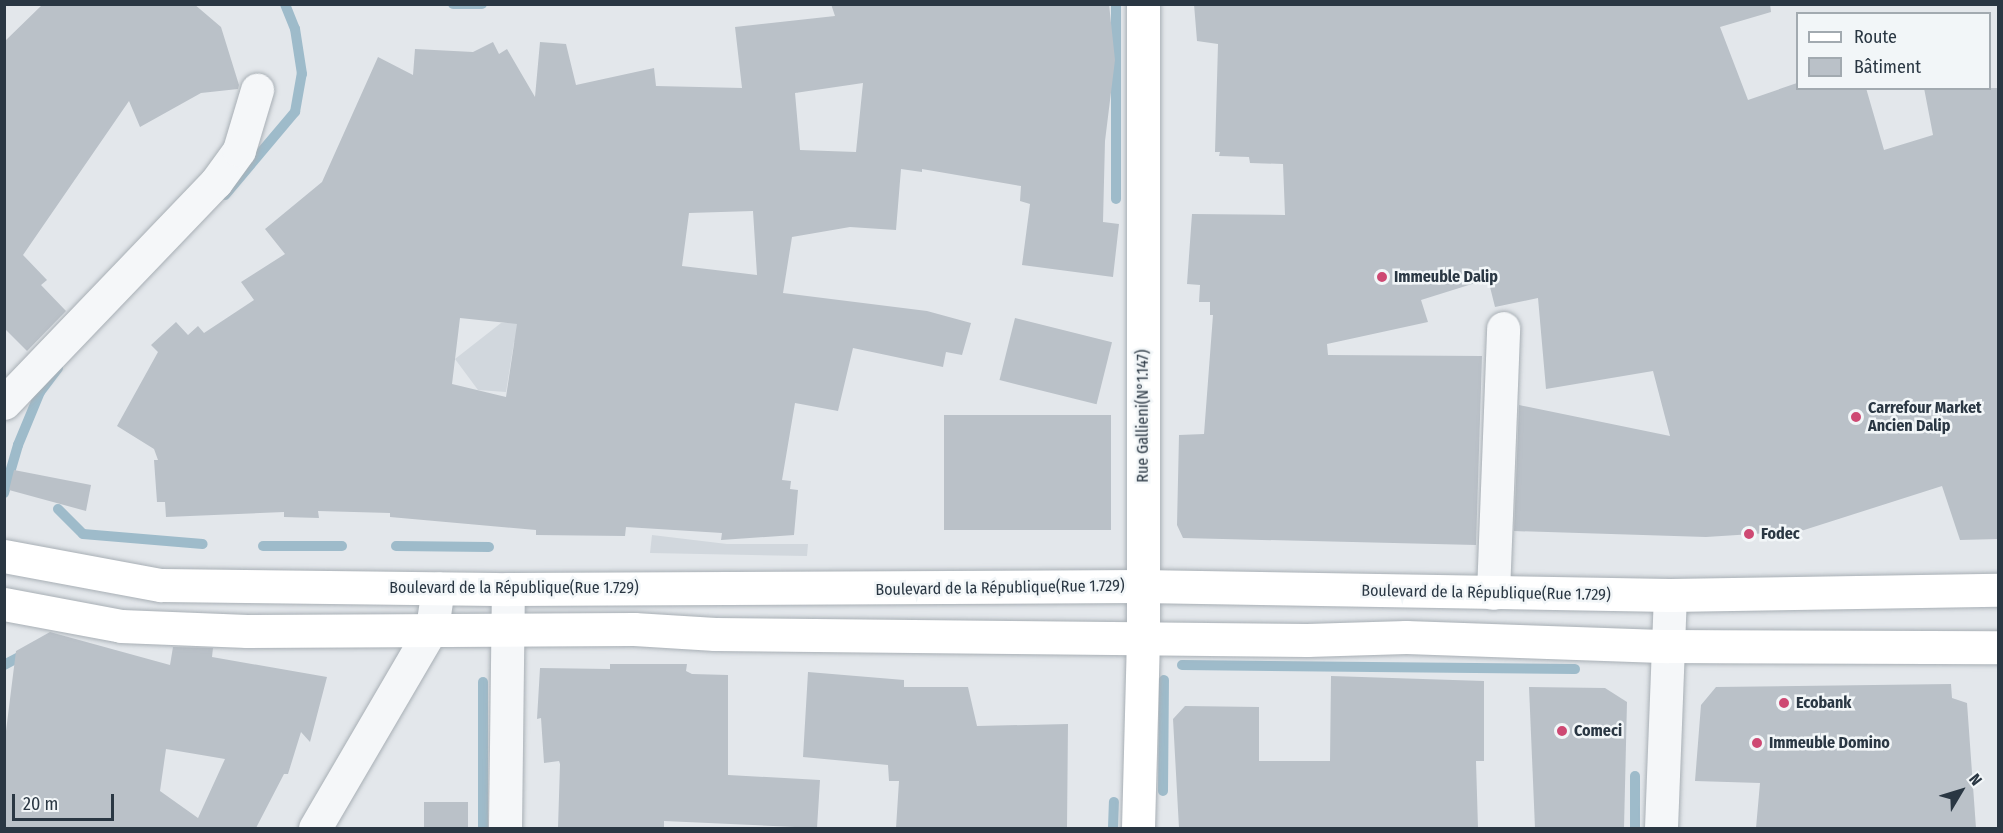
<!DOCTYPE html>
<meta charset="utf-8">
<style>
body{margin:0}
#map{position:relative;width:2003px;height:833px;overflow:hidden;background:#e3e7eb;font-family:"Fira Sans Condensed",sans-serif}
div>[style]{position:absolute}
.built>*{inset:0;background:#d1d7dd}
.stream>*{height:10px;margin:-5px;padding:0 5px;transform-origin:5px;border-radius:5px;background:#9ebbca}
.building>*{inset:0;background:#bac1c8;transform-origin:0 0}
.roads{filter:drop-shadow(0 0 2px #a8afb5) drop-shadow(0 0 2px #a8afb5)}
.minor>*{height:33px;margin:-16.5px;padding:0 16.5px;transform-origin:16.5px;border-radius:16.5px;background:#f5f7f9}
.major>*{height:33px;margin:-16.5px;padding:0 16.5px;transform-origin:16.5px;border-radius:16.5px;background:#fff}
.dots>*{width:16px;height:16px;translate:-50% -50%;box-sizing:border-box;border:3px solid #f2f6f8;border-radius:50%}
span{translate:-50% -50%;white-space:nowrap;text-align:center;line-height:1.15;-webkit-text-stroke:5px #f2f6f8;paint-order:stroke}
.poi-label{font-size:16px;color:#2a3743;font-weight:700}
.left{translate:0 -50%;text-align:left}
.street-label{font-size:16px;color:#2a3743}
.frame{position:absolute;inset:0;border:6px solid #2a3743;pointer-events:none}
.legend{position:absolute;left:1796px;top:12px;width:195px;height:78px;box-sizing:border-box;background:#f2f6f8;border:2px solid #a2aab0;margin:0;padding:8px 10px;list-style:none;font-size:18px;color:#2a3743}
.legend li{display:flex;align-items:center;gap:12px;height:30px}
.legend b{width:30px;border:2px solid #a2aab0}
.north{position:absolute;left:1931px;top:761px;width:60px;height:60px;-webkit-text-stroke:4px #f2f6f8;paint-order:stroke;rotate:52deg;font-size:16px;font-weight:700;line-height:24px;text-align:center;color:#2a3743}
.north::after{content:'';display:block;margin:auto;width:21px;height:27px;background:#2a3743;clip-path:polygon(50% 0,100% 100%,50% 72%,0 100%)}
.scale{position:absolute;left:12px;top:794px;width:102px;height:27px;box-sizing:border-box;border:3px solid #2a3743;border-top:0;padding-left:8px;font-size:18px;line-height:21px;white-space:nowrap;color:#2a3743;-webkit-text-stroke:4px #f2f6f8;paint-order:stroke}
</style>
<div id="map">
<div class="built">
<i style="clip-path:polygon(530px 322px,575px 356px,514px 342px,506px 392px,478px 390px,455px 359px,501px 323px)"></i>
<i style="clip-path:polygon(652px 535px,727px 544px,808px 544px,807px 556px,650px 553px)"></i>
</div>
<div class="stream">
<i style="left:453px;top:4px;width:29px"></i>
<i style="left:225px;top:195px;width:109px;rotate:-49.9deg"></i>
<i style="left:295px;top:112px;width:39px;rotate:-80deg"></i>
<i style="left:302px;top:74px;width:46px;rotate:-98.8deg"></i>
<i style="left:295px;top:29px;width:27px;rotate:-112deg"></i>
<i style="left:1116px;top:199px;width:195px;rotate:-90deg"></i>
<i style="left:4px;top:493px;width:50px;rotate:-73.7deg"></i>
<i style="left:18px;top:445px;width:57px;rotate:-67.5deg"></i>
<i style="left:40px;top:392px;width:30px;rotate:-53deg"></i>
<i style="left:58px;top:509px;width:35px;rotate:45deg"></i>
<i style="left:83px;top:534px;width:120px;rotate:4.8deg"></i>
<i style="left:263px;top:546px;width:79px"></i>
<i style="left:396px;top:546px;width:93px;rotate:0.6deg"></i>
<i style="left:4px;top:665px;width:27px;rotate:-28deg"></i>
<i style="left:1182px;top:665px;width:393px;rotate:0.6deg"></i>
<i style="left:1635px;top:776px;width:52px;rotate:90deg"></i>
<i style="left:1163px;top:791px;width:111px;rotate:-89.5deg"></i>
<i style="left:483px;top:828px;width:146px;rotate:-90deg"></i>
<i style="left:1113px;top:828px;width:26px;rotate:-88deg"></i>
</div>
<div class="building">
<i style="clip-path:polygon(43px 4px,194px 4px,221px 27px,239px 85px,238px 89px,201px 93px,140px 127px,129px 101px,23px 255px,47px 280px,41px 285px,66px 311px,27px 351px,4px 328px,4px 42px)"></i>
<i style="clip-path:polygon(evenodd,831px 4px,1109px 4px,1115px 60px,1105px 141px,1103px 222px,1119px 224px,1113px 277px,1022px 265px,1030px 204px,1020px 201px,1021px 186px,922px 169px,922px 172px,901px 169px,896px 230px,850px 227px,792px 237px,783px 293px,927px 311px,971px 323px,962px 355px,946px 352px,943px 367px,853px 348px,838px 411px,795px 403px,782px 480px,791px 481px,790px 489px,798px 490px,794px 535px,721px 540px,722px 533px,626px 527px,625px 536px,536px 535px,536px 530px,390px 517px,390px 513px,318px 511px,319px 518px,284px 517px,284px 512px,166px 517px,165px 502px,157px 502px,154px 460px,158px 460px,154px 449px,117px 426px,158px 352px,151px 345px,176px 322px,188px 335px,198px 326px,204px 333px,254px 300px,241px 282px,285px 254px,265px 229px,322px 182px,378px 57px,413px 75px,415px 49px,473px 52px,493px 42px,499px 54px,507px 49px,535px 97px,540px 42px,566px 44px,576px 85px,654px 68px,656px 86px,742px 88px,735px 27px,835px 16px,831px 4px,863px 83px,856px 152px,800px 150px,795px 93px,863px 83px,831px 4px,753px 211px,757px 275px,682px 266px,689px 213px,753px 211px,831px 4px,460px 318px,517px 324px,506px 397px,452px 384px,460px 318px)"></i>
<i style="clip-path:polygon(1194px 4px,1770px 4px,1771px 12px,1720px 27px,1748px 100px,1797px 83px,1797px 88px,1866px 88px,1884px 150px,1933px 135px,1924px 88px,1998px 88px,1998px 539px,1960px 540px,1942px 486px,1801px 531px,1706px 537px,1514px 531px,1519px 405px,1670px 436px,1653px 371px,1546px 389px,1538px 298px,1495px 307px,1488px 279px,1421px 300px,1428px 322px,1327px 344px,1328px 355px,1482px 356px,1476px 545px,1183px 538px,1177px 525px,1179px 435px,1204px 434px,1213px 315px,1210px 315px,1210px 302px,1199px 302px,1200px 285px,1187px 284px,1192px 214px,1285px 215px,1283px 164px,1250px 163px,1249px 157px,1219px 156px,1220px 152px,1215px 152px,1218px 44px,1197px 41px)"></i>
<i style="left:1015px;top:318px;width:100px;height:64px;rotate:14deg"></i>
<i style="left:944px;top:415px;width:167px;height:115px"></i>
<i style="clip-path:polygon(14px 470px,91px 485px,86px 511px,9px 490px)"></i>
<i style="clip-path:polygon(evenodd,50px 632px,170px 665px,173px 647px,213px 648px,212px 657px,327px 677px,310px 742px,301px 732px,288px 774px,284px 774px,256px 828px,4px 828px,4px 747px,16px 651px,50px 632px,166px 749px,225px 759px,198px 818px,160px 791px,166px 749px)"></i>
<i style="clip-path:polygon(610px 664px,687px 664px,686px 671px,692px 674px,728px 675px,728px 775px,820px 780px,817px 828px,664px 821px,664px 828px,558px 828px,560px 764px,559px 761px,544px 763px,541px 718px,537px 719px,540px 668px,610px 669px)"></i>
<i style="clip-path:polygon(808px 672px,904px 680px,904px 687px,968px 687px,977px 726px,1068px 724px,1067px 828px,896px 828px,899px 781px,889px 781px,888px 765px,803px 757px)"></i>
<i style="clip-path:polygon(1331px 676px,1484px 681px,1484px 761px,1476px 761px,1478px 828px,1179px 828px,1173px 719px,1185px 706px,1259px 707px,1259px 761px,1330px 761px)"></i>
<i style="clip-path:polygon(1951px 684px,1952px 698px,1967px 703px,1976px 828px,1756px 828px,1760px 783px,1695px 781px,1701px 705px,1716px 687px)"></i>
<i style="clip-path:polygon(1529px 687px,1605px 688px,1627px 702px,1624px 828px,1535px 828px)"></i>
<i style="left:424px;top:802px;width:44px;height:26px"></i>
</div>
<div class="roads">
<div class="minor">
<i style="left:4px;top:403px;width:306px;rotate:-46.2deg"></i>
<i style="left:216px;top:182px;width:39px;rotate:-54deg"></i>
<i style="left:239px;top:150px;width:63px;rotate:-73.3deg"></i>
<i style="left:1493px;top:593px;width:265px;rotate:-87.8deg"></i>
<i style="left:315px;top:828px;width:232px;rotate:-59.7deg"></i>
<i style="left:432px;top:628px;width:40px;rotate:-81.5deg"></i>
<i style="left:505px;top:828px;width:239px;rotate:-89.3deg"></i>
<i style="left:1661px;top:828px;width:233px;rotate:-87.8deg"></i>
</div>
<div class="major">
<i style="left:4px;top:556px;width:160px;rotate:10.5deg"></i>
<i style="left:161px;top:585px;width:347px;rotate:0.7deg"></i>
<i style="left:508px;top:589px;width:633px;rotate:-0.27deg"></i>
<i style="left:1141px;top:586px;width:529px;rotate:0.97deg"></i>
<i style="left:1670px;top:595px;width:328px;rotate:-0.9deg"></i>
<i style="left:4px;top:604px;width:119px;rotate:10.6deg"></i>
<i style="left:121px;top:626px;width:126px;rotate:2.3deg"></i>
<i style="left:247px;top:631px;width:387px;rotate:-0.3deg"></i>
<i style="left:634px;top:629px;width:81px;rotate:3.5deg"></i>
<i style="left:715px;top:634px;width:592px;rotate:0.58deg"></i>
<i style="left:1307px;top:640px;width:99px;rotate:-1.7deg"></i>
<i style="left:1406px;top:637px;width:262px;rotate:2deg"></i>
<i style="left:1668px;top:646px;width:330px;rotate:0.2deg"></i>
<i style="left:1138px;top:828px;width:191px;rotate:-88.5deg"></i>
<i style="left:1143px;top:637px;width:633px;rotate:-90deg"></i>
</div>
</div>
<div class="dots">
<i style="left:1382px;top:277px;background:#ce4973"></i>
<i style="left:1856px;top:417px;background:#ce4973"></i>
<i style="left:1749px;top:534px;background:#ce4973"></i>
<i style="left:1784px;top:703px;background:#ce4973"></i>
<i style="left:1562px;top:731px;background:#ce4973"></i>
<i style="left:1757px;top:743px;background:#ce4973"></i>
</div>
<div class="poi-label">
<span class="left" style="left:1394px;top:277px">Immeuble Dalip</span>
<span class="left" style="left:1868px;top:417px">Carrefour Market<br>Ancien Dalip</span>
<span class="left" style="left:1761px;top:534px">Fodec</span>
<span class="left" style="left:1796px;top:703px">Ecobank</span>
<span class="left" style="left:1574px;top:731px">Comeci</span>
<span class="left" style="left:1769px;top:743px">Immeuble Domino</span>
</div>
<div class="street-label">
<span style="left:1143px;top:416px;rotate:-90deg">Rue Gallieni(N°1.147)</span>
<span style="left:514px;top:588px">Boulevard de la République(Rue 1.729)</span>
<span style="left:1000px;top:588px;rotate:-1deg">Boulevard de la République(Rue 1.729)</span>
<span style="left:1486px;top:593px;rotate:1deg">Boulevard de la République(Rue 1.729)</span>
</div>
<div class="frame"></div>
<ul class="legend">
<li><b style="height:8px;background:#fff"></b>Route</li>
<li><b style="height:16px;background:#bac1c8"></b>Bâtiment</li>
</ul>
<div class="north">N</div>
<div class="scale">20 m</div>
</div>
